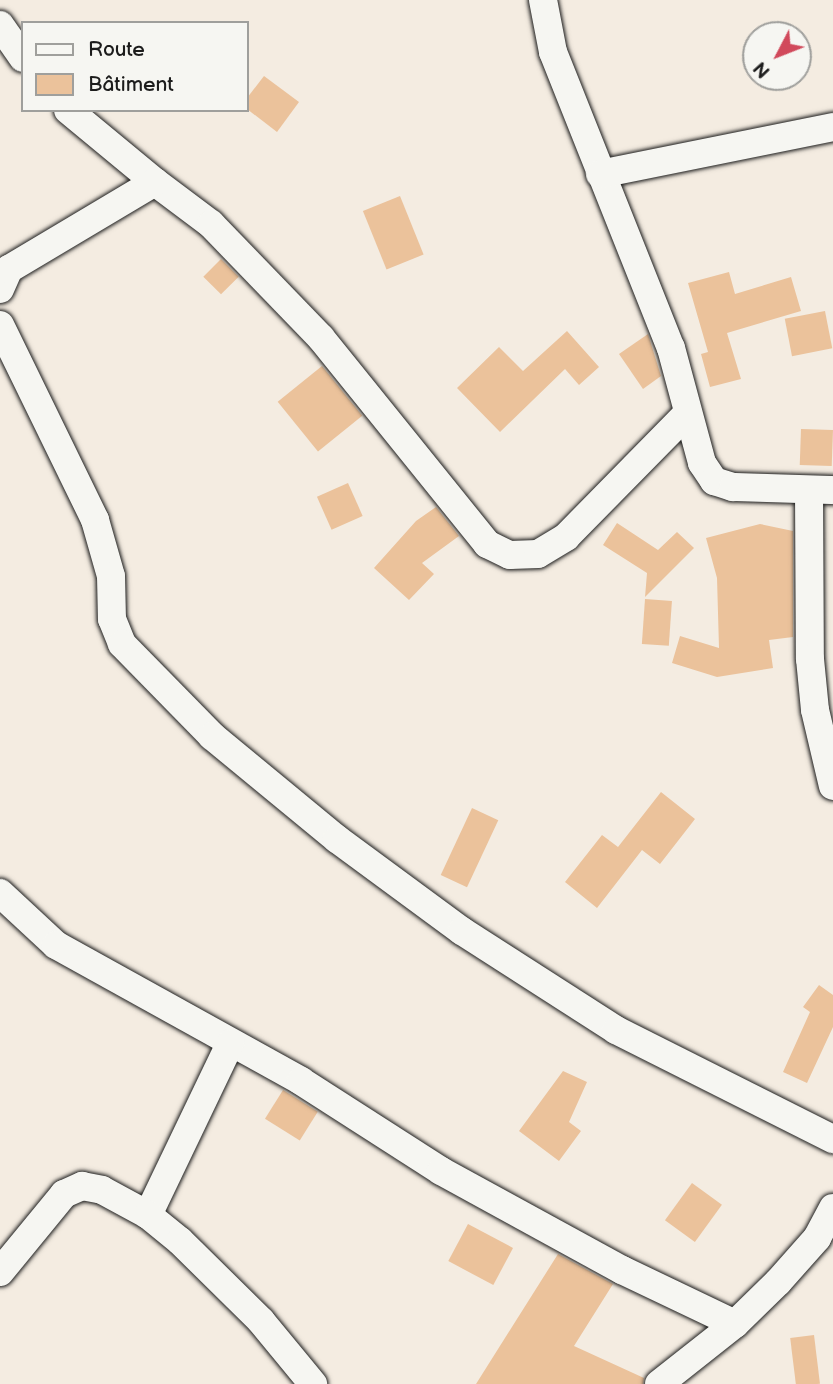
<!DOCTYPE html>
<meta charset="utf-8">
<style>
body{margin:0}
#map{position:relative;width:833px;height:1384px;overflow:hidden;background:#f4ece1;font-family:"Balsamiq Sans",sans-serif}
div>[style]{position:absolute}
.building>*{inset:0;background:#ebc29b;transform-origin:0 0}
.roads{filter:drop-shadow(0 0 2px #1c1c1c) drop-shadow(0 0 2px #1c1c1c)}
.street>*{height:28px;margin:-14px;padding:0 14px;transform-origin:14px;border-radius:14px;background:#f6f6f2}
span{translate:-50% -50%;white-space:nowrap;text-align:center;line-height:1.15;-webkit-text-stroke:5px #f6f6f2;paint-order:stroke}
.legend{position:absolute;left:21px;top:21px;width:228px;height:91px;box-sizing:border-box;background:#f6f6f2;border:2px solid #9f9f9c;margin:0;padding:9px 12px;list-style:none;font-size:21px;color:#1c1c1c}
.legend li{display:flex;align-items:center;gap:14px;height:35px}
.legend b{width:35px;border:2px solid #9f9f9c}
.north{position:absolute;left:742px;top:21px;width:70px;height:70px;box-sizing:border-box;background:#f6f6f2;border:2px solid #9f9f9c;border-radius:50%;rotate:228deg;font-size:19px;font-weight:700;line-height:28px;text-align:center;color:#1c1c1c}
.north::after{content:'';display:block;margin:auto;width:24px;height:32px;background:#d1495b;clip-path:polygon(50% 0,100% 100%,50% 72%,0 100%)}
</style>
<div id="map">
<div class="building">
<i style="clip-path:polygon(264px 76px,299px 102px,277px 132px,247px 109px,247px 98px)"></i>
<i style="left:400px;top:196px;width:63px;height:40px;rotate:68deg"></i>
<i style="left:221px;top:259px;width:25px;height:25px;rotate:45deg"></i>
<i style="clip-path:polygon(729px 272px,735px 294px,791px 277px,801px 311px,727px 333px,741px 379px,710px 387px,701px 354px,708px 352px,688px 283px)"></i>
<i style="left:825px;top:311px;width:38px;height:41px;rotate:79deg"></i>
<i style="clip-path:polygon(567px 331px,599px 367px,579px 385px,565px 369px,500px 432px,457px 388px,499px 347px,523px 371px)"></i>
<i style="clip-path:polygon(648px 334px,661px 376px,643px 389px,619px 354px)"></i>
<i style="left:322px;top:366px;width:64px;height:57px;rotate:51deg"></i>
<i style="left:801px;top:429px;width:32px;height:36px;rotate:2deg"></i>
<i style="left:348px;top:483px;width:36px;height:34px;rotate:66deg"></i>
<i style="clip-path:polygon(436px 507px,459px 536px,422px 563px,434px 574px,409px 600px,374px 568px,416px 521px)"></i>
<i style="clip-path:polygon(617px 523px,658px 550px,677px 532px,694px 548px,645px 597px,647px 573px,603px 545px)"></i>
<i style="clip-path:polygon(760px 524px,793px 531px,793px 637px,769px 640px,773px 668px,717px 677px,672px 663px,680px 636px,719px 648px,717px 578px,706px 538px)"></i>
<i style="left:645px;top:599px;width:27px;height:45px;rotate:4deg"></i>
<i style="clip-path:polygon(661px 792px,695px 819px,660px 864px,642px 850px,597px 908px,565px 882px,602px 835px,618px 847px)"></i>
<i style="left:472px;top:808px;width:29px;height:74px;rotate:25deg"></i>
<i style="clip-path:polygon(819px 985px,833px 995px,833px 1027px,807px 1083px,783px 1072px,810px 1012px,803px 1007px)"></i>
<i style="clip-path:polygon(563px 1071px,587px 1082px,569px 1122px,581px 1131px,559px 1161px,519px 1131px)"></i>
<i style="left:283px;top:1090px;width:41px;height:34px;rotate:32deg"></i>
<i style="left:692px;top:1183px;width:37px;height:46px;rotate:36deg"></i>
<i style="left:468px;top:1224px;width:51px;height:42px;rotate:28deg"></i>
<i style="clip-path:polygon(558px 1254px,613px 1284px,574px 1346px,644px 1378px,643px 1384px,476px 1384px)"></i>
<i style="left:814px;top:1335px;width:49px;height:24px;rotate:83deg"></i>
</div>
<div class="roads">
<div class="street">
<i style="left:543px;top:0;width:53px;rotate:79.1deg"></i>
<i style="left:553px;top:52px;width:319px;rotate:68.3deg"></i>
<i style="left:671px;top:348px;width:119px;rotate:74.9deg"></i>
<i style="left:702px;top:463px;width:22px;rotate:56deg"></i>
<i style="left:714px;top:481px;width:20px;rotate:18deg"></i>
<i style="left:733px;top:487px;width:100px;rotate:1.7deg"></i>
<i style="left:0;top:25px;width:40px;rotate:55.1deg"></i>
<i style="left:68px;top:110px;width:113px;rotate:39.6deg"></i>
<i style="left:155px;top:182px;width:70px;rotate:36.9deg"></i>
<i style="left:211px;top:224px;width:158px;rotate:46deg"></i>
<i style="left:321px;top:338px;width:265px;rotate:51.1deg"></i>
<i style="left:487px;top:544px;width:25px;rotate:26deg"></i>
<i style="left:510px;top:555px;width:28px;rotate:-2deg"></i>
<i style="left:538px;top:554px;width:33px;rotate:-31deg"></i>
<i style="left:566px;top:537px;width:174px;rotate:-45.5deg"></i>
<i style="left:600px;top:174px;width:238px;rotate:-11.4deg"></i>
<i style="left:0;top:289px;width:22px;rotate:-66deg"></i>
<i style="left:9px;top:269px;width:170px;rotate:-30.8deg"></i>
<i style="left:0;top:325px;width:217px;rotate:64deg"></i>
<i style="left:95px;top:520px;width:58px;rotate:74.1deg"></i>
<i style="left:111px;top:576px;width:43px;rotate:88.7deg"></i>
<i style="left:112px;top:619px;width:27px;rotate:68deg"></i>
<i style="left:122px;top:644px;width:129px;rotate:45.6deg"></i>
<i style="left:212px;top:736px;width:162px;rotate:39.5deg"></i>
<i style="left:337px;top:839px;width:155px;rotate:36.4deg"></i>
<i style="left:462px;top:931px;width:183px;rotate:32.7deg"></i>
<i style="left:616px;top:1030px;width:243px;rotate:26.7deg"></i>
<i style="left:809px;top:491px;width:168px;rotate:89.7deg"></i>
<i style="left:810px;top:659px;width:51px;rotate:84.4deg"></i>
<i style="left:815px;top:710px;width:78px;rotate:76.7deg"></i>
<i style="left:0;top:893px;width:76px;rotate:42.9deg"></i>
<i style="left:56px;top:945px;width:280px;rotate:29deg"></i>
<i style="left:301px;top:1081px;width:166px;rotate:32.7deg"></i>
<i style="left:441px;top:1171px;width:206px;rotate:28.7deg"></i>
<i style="left:622px;top:1270px;width:125px;rotate:25.5deg"></i>
<i style="left:148px;top:1215px;width:190px;rotate:-64.4deg"></i>
<i style="left:0;top:1272px;width:101px;rotate:-50.6deg"></i>
<i style="left:64px;top:1194px;width:20px;rotate:-24deg"></i>
<i style="left:82px;top:1186px;width:20px;rotate:11deg"></i>
<i style="left:102px;top:1190px;width:52px;rotate:28.5deg"></i>
<i style="left:148px;top:1215px;width:41px;rotate:39.1deg"></i>
<i style="left:180px;top:1241px;width:114px;rotate:44.6deg"></i>
<i style="left:261px;top:1321px;width:82px;rotate:50.5deg"></i>
<i style="left:659px;top:1384px;width:97px;rotate:-38.3deg"></i>
<i style="left:735px;top:1324px;width:60px;rotate:-44.3deg"></i>
<i style="left:778px;top:1282px;width:59px;rotate:-48.4deg"></i>
<i style="left:817px;top:1238px;width:34px;rotate:-62deg"></i>
</div>
</div>
<ul class="legend">
<li><b style="height:9px;background:#f6f6f2"></b>Route</li>
<li><b style="height:19px;background:#ebc29b"></b>Bâtiment</li>
</ul>
<div class="north">N</div>
</div>
